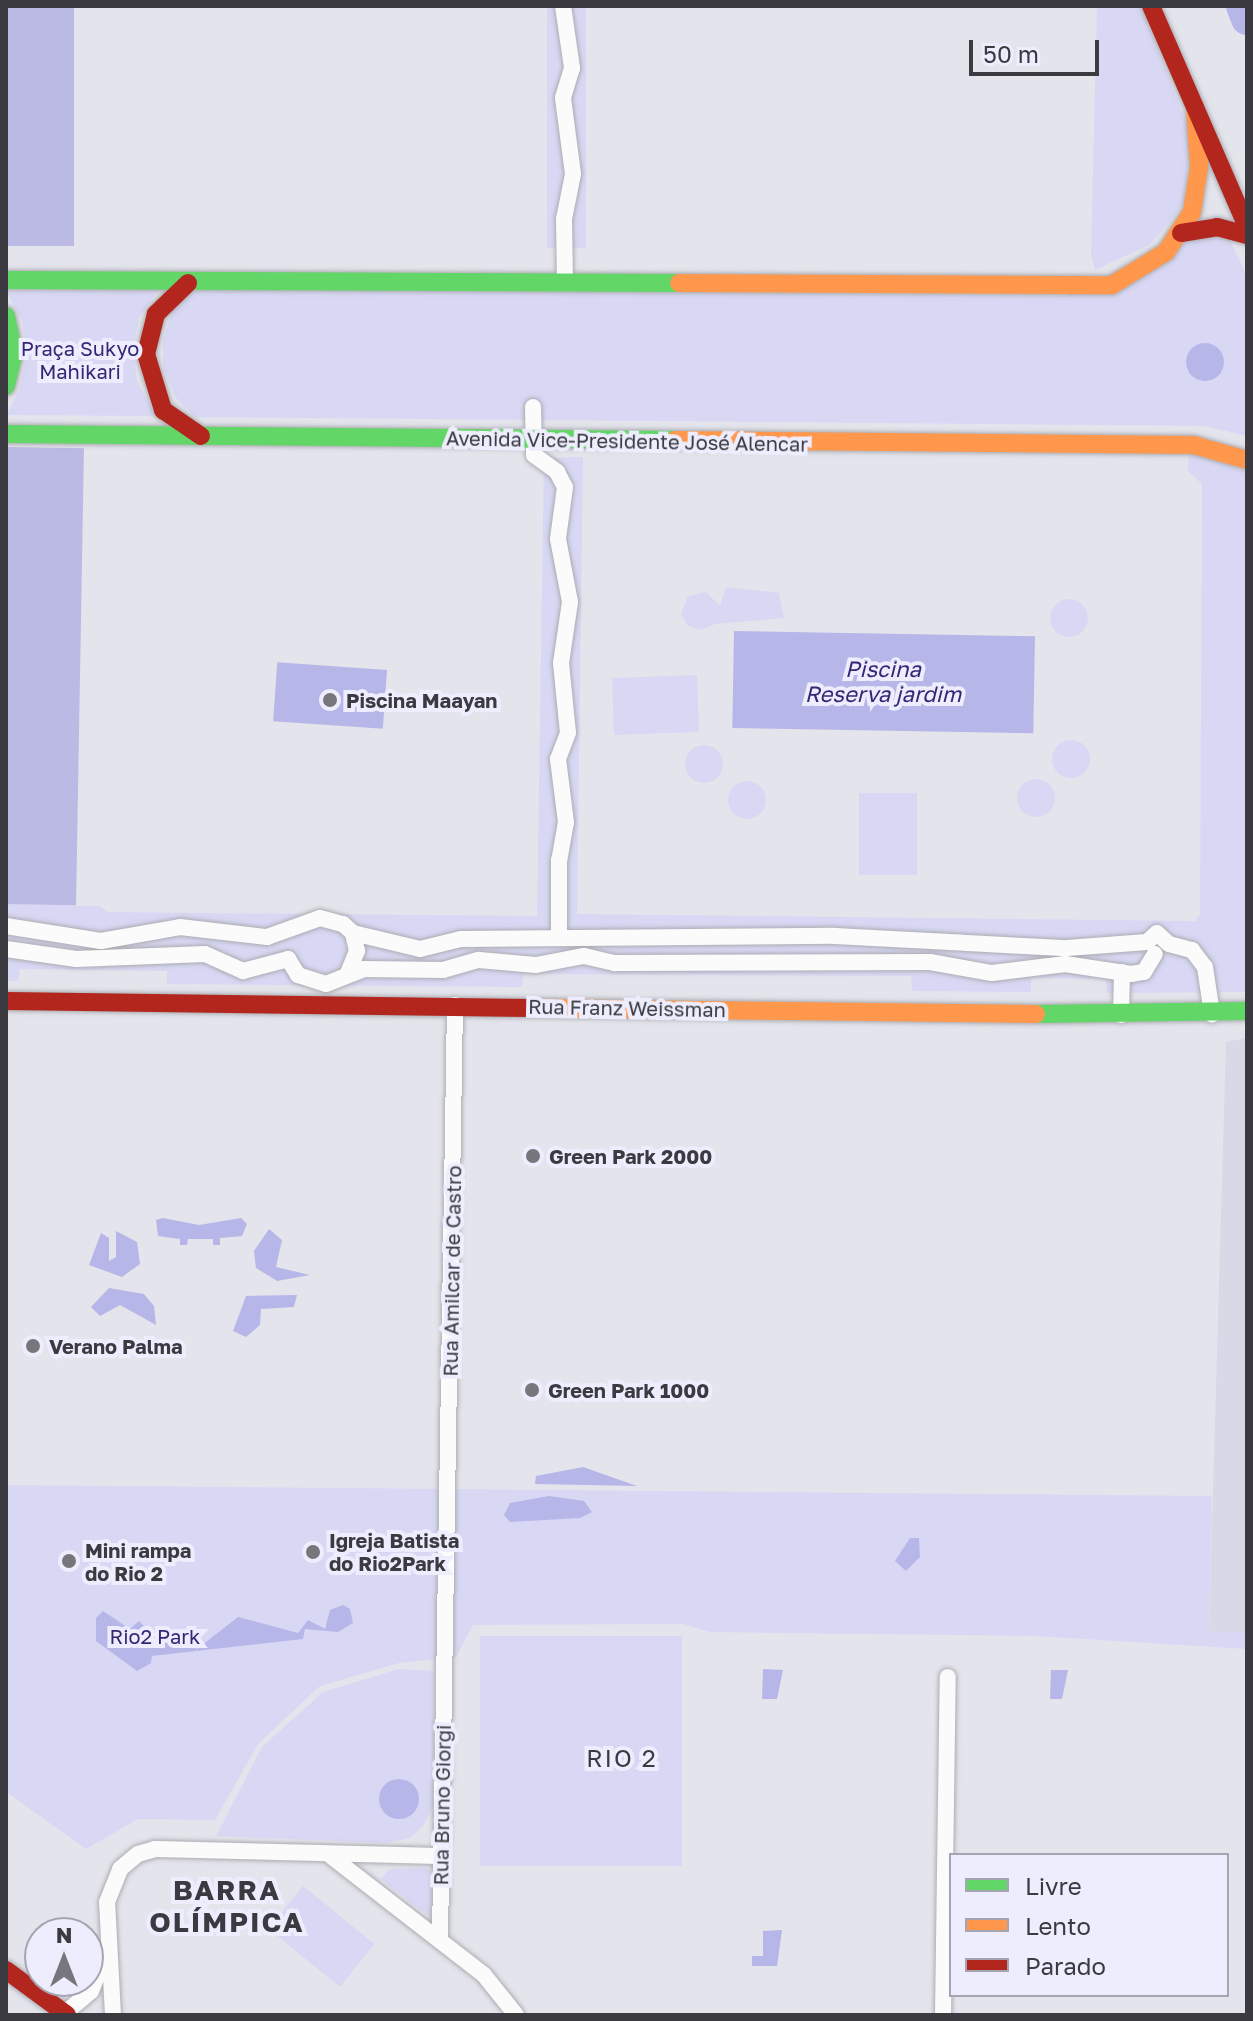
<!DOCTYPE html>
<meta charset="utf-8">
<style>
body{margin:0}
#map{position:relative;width:1253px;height:2021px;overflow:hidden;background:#e4e4ec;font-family:"Golos Text",sans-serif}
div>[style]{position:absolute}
.built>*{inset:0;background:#d8d8e7}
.green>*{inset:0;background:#d8d8f5;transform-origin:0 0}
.round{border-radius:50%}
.forest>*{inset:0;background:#bbbae4;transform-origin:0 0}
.water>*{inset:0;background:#b7b6e8;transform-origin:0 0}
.river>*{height:32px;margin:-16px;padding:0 16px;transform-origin:16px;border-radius:16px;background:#b7b6e8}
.roads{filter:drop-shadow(0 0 2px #acacb2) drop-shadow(0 0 2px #acacb2)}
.street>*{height:16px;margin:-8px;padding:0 8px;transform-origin:8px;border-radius:8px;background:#fbfbfc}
.fast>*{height:18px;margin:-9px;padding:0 9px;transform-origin:9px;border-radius:9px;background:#63d668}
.slow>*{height:18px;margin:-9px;padding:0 9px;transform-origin:9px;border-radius:9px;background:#ff974d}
.jam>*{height:18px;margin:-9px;padding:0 9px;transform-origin:9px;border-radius:9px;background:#b3261e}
.dots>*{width:22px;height:22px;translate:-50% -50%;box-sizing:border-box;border:4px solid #ededfd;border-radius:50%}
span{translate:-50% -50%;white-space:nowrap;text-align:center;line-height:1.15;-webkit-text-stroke:8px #ededfd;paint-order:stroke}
.park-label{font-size:20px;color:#342675}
.street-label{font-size:20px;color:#3a3a40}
.poi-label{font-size:20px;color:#3a3a40;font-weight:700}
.left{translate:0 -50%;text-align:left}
.water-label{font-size:22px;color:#352776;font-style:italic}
.quarter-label{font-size:24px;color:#3a3a40;letter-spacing:2px}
.district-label{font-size:28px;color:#3a3a40;font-weight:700;letter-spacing:2px}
.frame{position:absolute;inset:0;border:8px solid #3a3a40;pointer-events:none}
.legend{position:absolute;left:949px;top:1853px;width:280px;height:144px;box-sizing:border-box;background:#ededfd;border:2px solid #a5a5b1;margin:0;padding:10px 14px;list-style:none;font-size:24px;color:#3a3a40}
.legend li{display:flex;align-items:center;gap:16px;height:40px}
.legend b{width:40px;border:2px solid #a5a5b1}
.north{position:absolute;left:24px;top:1917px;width:80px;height:80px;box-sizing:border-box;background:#ededfd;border:2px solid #a5a5b1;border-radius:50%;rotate:0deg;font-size:22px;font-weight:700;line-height:32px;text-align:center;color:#3a3a40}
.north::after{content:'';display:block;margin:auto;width:28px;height:36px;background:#76767c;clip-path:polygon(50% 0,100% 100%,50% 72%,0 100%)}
.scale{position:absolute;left:969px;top:40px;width:130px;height:36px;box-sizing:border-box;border:4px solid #3a3a40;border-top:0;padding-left:10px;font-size:24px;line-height:28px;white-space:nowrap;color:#3a3a40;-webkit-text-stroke:6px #ededfd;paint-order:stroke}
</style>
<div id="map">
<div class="built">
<i style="clip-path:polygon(1247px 1038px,1247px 1633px,1209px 1632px,1226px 1042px)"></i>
</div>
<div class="green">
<i style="left:547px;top:6px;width:39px;height:242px"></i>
<i style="clip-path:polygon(1097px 6px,1141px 6px,1191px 135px,1184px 202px,1175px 216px,1149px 245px,1095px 270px,1091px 254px)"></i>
<i style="clip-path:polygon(1184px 237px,1229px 238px,1247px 276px,1247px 436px,1204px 426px,195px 417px,176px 398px,163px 368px,163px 340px,172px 311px,197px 289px,1065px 296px)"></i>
<i style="clip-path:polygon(159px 289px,139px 318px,133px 349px,137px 381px,156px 416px,6px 415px,19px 391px,27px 353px,22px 321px,6px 291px)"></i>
<i style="clip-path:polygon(1189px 450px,1247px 472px,1247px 992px,1107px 993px,1106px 979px,1031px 978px,1031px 992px,912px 991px,911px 976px,524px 974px,522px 987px,167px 984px,167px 971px,20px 969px,18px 981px,6px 981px,6px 904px,100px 906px,108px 912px,537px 916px,544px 458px,583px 457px,577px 914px,1195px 921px,1200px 915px,1202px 484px,1188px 471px)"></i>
<i style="clip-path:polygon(726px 587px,779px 593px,784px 618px,715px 624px,702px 630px,688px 626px,681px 614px,688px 596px,706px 592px,720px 606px)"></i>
<i class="round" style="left:1050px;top:599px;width:38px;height:38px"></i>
<i style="left:697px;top:675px;width:57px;height:85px;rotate:88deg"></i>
<i class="round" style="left:1052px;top:740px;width:38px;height:38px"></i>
<i class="round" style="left:685px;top:745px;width:38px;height:38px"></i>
<i class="round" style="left:1017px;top:779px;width:38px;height:38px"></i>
<i class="round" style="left:728px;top:781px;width:38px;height:38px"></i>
<i style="left:859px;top:793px;width:58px;height:82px"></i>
<i style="clip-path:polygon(6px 1485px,1212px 1496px,1209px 1632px,1247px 1633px,1247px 1649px,1034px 1636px,711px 1632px,683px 1624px,473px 1625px,456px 1657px,399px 1663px,320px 1686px,258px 1744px,215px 1820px,138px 1819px,86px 1849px,6px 1792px)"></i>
<i style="left:480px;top:1636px;width:202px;height:230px"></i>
<i style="clip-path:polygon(399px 1669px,434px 1671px,433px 1807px,423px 1826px,410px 1838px,386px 1843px,216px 1836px,262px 1747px,323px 1692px)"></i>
<i style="clip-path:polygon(427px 1868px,434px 1875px,430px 1917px,381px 1879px,390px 1869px)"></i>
<i style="left:303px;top:1886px;width:92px;height:55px;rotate:39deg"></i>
</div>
<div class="forest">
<i style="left:6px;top:6px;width:68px;height:240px"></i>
<i style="left:6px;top:447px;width:78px;height:457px;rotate:1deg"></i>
</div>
<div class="water">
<i class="round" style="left:1186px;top:343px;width:38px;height:38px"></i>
<i style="left:734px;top:631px;width:301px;height:97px;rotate:1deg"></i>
<i style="left:387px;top:670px;width:59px;height:110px;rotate:94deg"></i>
<i style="clip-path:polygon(163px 1218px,199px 1225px,241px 1218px,247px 1224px,242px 1236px,220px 1238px,220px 1245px,213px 1245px,213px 1239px,188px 1239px,187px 1245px,180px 1245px,180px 1239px,158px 1236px,156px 1220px)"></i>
<i style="clip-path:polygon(269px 1229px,282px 1240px,276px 1267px,310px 1275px,277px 1281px,256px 1268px,254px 1251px)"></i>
<i style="clip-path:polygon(116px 1231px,137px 1242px,140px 1264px,122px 1277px,89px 1265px,101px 1233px,109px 1238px,109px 1261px,116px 1257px)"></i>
<i style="clip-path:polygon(109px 1288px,144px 1294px,154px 1306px,156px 1325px,120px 1305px,100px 1316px,91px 1307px)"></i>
<i style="clip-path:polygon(297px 1295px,294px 1307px,261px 1309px,260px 1325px,246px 1337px,233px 1331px,246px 1296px)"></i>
<i style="clip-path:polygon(583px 1467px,637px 1486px,535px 1484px,536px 1476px)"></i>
<i style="clip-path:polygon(549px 1496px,584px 1501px,592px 1512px,580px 1518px,510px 1522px,504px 1515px,510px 1503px)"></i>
<i style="clip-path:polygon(910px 1538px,919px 1538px,920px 1557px,906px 1571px,895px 1561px)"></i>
<i style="clip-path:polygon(343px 1605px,350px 1609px,353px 1623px,338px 1632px,305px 1629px,303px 1639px,152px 1656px,151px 1663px,137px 1671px,96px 1641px,96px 1618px,103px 1611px,130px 1629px,139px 1621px,161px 1643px,171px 1631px,197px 1649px,238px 1617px,298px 1633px,308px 1620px,325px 1629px,330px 1610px)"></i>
<i style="clip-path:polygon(763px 1669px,783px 1670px,777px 1699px,762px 1699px)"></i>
<i style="clip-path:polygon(1051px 1670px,1068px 1670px,1062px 1699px,1050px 1699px)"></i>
<i class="round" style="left:379px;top:1779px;width:40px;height:40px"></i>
<i style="clip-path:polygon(782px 1930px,777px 1966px,752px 1966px,752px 1956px,763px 1956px,763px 1931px)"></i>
</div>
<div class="river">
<i style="left:1242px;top:6px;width:14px;rotate:69deg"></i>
</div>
<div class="roads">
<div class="street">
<i style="left:563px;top:6px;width:63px;rotate:81.7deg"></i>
<i style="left:572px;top:68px;width:31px;rotate:107deg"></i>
<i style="left:563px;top:98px;width:77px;rotate:82.5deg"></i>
<i style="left:573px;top:174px;width:46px;rotate:101.3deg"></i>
<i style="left:564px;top:219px;width:64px;rotate:89.1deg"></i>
<i style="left:533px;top:407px;width:48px;rotate:88.8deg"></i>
<i style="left:534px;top:455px;width:29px;rotate:36deg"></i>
<i style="left:557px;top:472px;width:17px;rotate:62deg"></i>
<i style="left:565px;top:487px;width:52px;rotate:97.7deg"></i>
<i style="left:558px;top:539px;width:64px;rotate:79.2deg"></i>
<i style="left:570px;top:602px;width:62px;rotate:98.4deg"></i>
<i style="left:561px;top:663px;width:70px;rotate:84.3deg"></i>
<i style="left:568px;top:733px;width:28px;rotate:111deg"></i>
<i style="left:558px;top:759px;width:64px;rotate:82.8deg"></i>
<i style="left:566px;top:822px;width:39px;rotate:100deg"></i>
<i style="left:559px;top:860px;width:78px;rotate:90deg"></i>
<i style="left:6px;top:926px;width:96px;rotate:9deg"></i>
<i style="left:101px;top:941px;width:80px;rotate:-10deg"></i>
<i style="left:180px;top:927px;width:88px;rotate:6.6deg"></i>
<i style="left:267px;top:937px;width:56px;rotate:-19.7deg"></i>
<i style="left:320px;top:918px;width:24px;rotate:15deg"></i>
<i style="left:343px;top:924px;width:13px;rotate:42deg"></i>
<i style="left:353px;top:933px;width:69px;rotate:13.4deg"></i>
<i style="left:420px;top:949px;width:42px;rotate:-13.7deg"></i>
<i style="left:461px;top:939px;width:374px;rotate:-0.5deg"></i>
<i style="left:835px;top:936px;width:232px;rotate:3deg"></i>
<i style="left:1067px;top:948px;width:80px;rotate:-4.3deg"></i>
<i style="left:1147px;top:942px;width:13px;rotate:-42deg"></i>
<i style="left:1157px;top:933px;width:16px;rotate:43deg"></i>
<i style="left:1169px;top:944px;width:24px;rotate:15deg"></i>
<i style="left:1192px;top:950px;width:21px;rotate:53deg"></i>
<i style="left:1205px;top:967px;width:48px;rotate:81.5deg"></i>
<i style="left:6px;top:949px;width:71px;rotate:8.1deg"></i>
<i style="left:76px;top:959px;width:129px;rotate:-2.2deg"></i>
<i style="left:205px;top:954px;width:42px;rotate:24.1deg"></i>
<i style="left:243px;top:971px;width:47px;rotate:-14.9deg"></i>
<i style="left:288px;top:959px;width:19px;rotate:58deg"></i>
<i style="left:298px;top:975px;width:29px;rotate:18deg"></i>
<i style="left:326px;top:984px;width:41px;rotate:-21.5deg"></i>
<i style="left:364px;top:969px;width:79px;rotate:0.7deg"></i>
<i style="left:443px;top:970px;width:37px;rotate:-16deg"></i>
<i style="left:479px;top:960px;width:57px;rotate:5deg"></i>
<i style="left:536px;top:965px;width:49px;rotate:-10.6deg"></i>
<i style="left:584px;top:956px;width:32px;rotate:13deg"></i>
<i style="left:615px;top:963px;width:315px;rotate:-0.2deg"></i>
<i style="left:930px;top:962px;width:63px;rotate:10.1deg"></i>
<i style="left:992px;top:973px;width:74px;rotate:-7deg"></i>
<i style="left:1065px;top:964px;width:67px;rotate:8.6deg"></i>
<i style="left:1131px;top:974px;width:13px;rotate:-9deg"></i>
<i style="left:1144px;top:972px;width:21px;rotate:-59deg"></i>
<i style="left:348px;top:973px;width:24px;rotate:-68deg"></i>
<i style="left:357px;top:951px;width:18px;rotate:-103deg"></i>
<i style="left:1121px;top:1015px;width:43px;rotate:-88.7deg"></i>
<i style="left:332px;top:1857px;width:192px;rotate:37.8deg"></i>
<i style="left:484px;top:1975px;width:51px;rotate:51.3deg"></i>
<i style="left:440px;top:1938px;width:933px;rotate:-89.08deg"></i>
<i style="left:65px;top:2013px;width:34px;rotate:-40deg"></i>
<i style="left:91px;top:1991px;width:40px;rotate:-68deg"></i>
<i style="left:113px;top:2015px;width:113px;rotate:-93deg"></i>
<i style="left:107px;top:1902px;width:35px;rotate:-68deg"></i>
<i style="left:120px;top:1869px;width:23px;rotate:-40deg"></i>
<i style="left:138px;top:1854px;width:18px;rotate:-16deg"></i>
<i style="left:155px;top:1849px;width:286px;rotate:1.4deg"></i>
<i style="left:943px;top:2015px;width:338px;rotate:-89.2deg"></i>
</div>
<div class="fast">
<i style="left:6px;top:280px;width:673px;rotate:0.26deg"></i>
<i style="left:6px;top:316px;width:38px;rotate:78deg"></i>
<i style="left:14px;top:353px;width:34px;rotate:104deg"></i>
<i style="left:6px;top:434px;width:669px;rotate:0.51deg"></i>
<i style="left:1036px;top:1014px;width:211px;rotate:-0.8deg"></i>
</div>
<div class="slow">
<i style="left:679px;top:283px;width:433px;rotate:0.3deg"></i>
<i style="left:1112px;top:285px;width:63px;rotate:-31.4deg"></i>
<i style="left:1166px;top:252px;width:48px;rotate:-57deg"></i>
<i style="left:1192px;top:212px;width:46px;rotate:-81.2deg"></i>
<i style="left:1199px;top:167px;width:61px;rotate:-93.8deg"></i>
<i style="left:675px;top:440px;width:519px;rotate:0.55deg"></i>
<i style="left:1194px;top:445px;width:55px;rotate:15.8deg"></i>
<i style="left:533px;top:1008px;width:503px;rotate:0.68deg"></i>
</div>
<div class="jam">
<i style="left:1151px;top:6px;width:241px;rotate:66.5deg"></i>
<i style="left:1181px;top:233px;width:36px;rotate:-9deg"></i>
<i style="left:1217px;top:227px;width:31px;rotate:15deg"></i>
<i style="left:188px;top:283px;width:45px;rotate:135.9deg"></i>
<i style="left:156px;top:314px;width:41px;rotate:104deg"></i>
<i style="left:146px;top:354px;width:59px;rotate:73.1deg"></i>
<i style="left:163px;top:410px;width:46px;rotate:34.4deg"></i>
<i style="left:6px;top:1001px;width:527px;rotate:0.76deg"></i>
<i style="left:6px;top:1970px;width:76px;rotate:36.4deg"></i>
</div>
</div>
<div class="dots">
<i style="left:330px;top:700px;background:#76767c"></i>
<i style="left:533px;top:1156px;background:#76767c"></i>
<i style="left:33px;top:1346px;background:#76767c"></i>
<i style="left:532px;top:1390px;background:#76767c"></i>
<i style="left:313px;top:1552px;background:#76767c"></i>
<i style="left:69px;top:1561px;background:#76767c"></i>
</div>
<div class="park-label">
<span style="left:80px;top:360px">Praça Sukyo<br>Mahikari</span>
<span style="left:155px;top:1636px">Rio2 Park</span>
</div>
<div class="street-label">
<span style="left:627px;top:441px;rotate:1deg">Avenida Vice-Presidente José Alencar</span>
<span style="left:627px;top:1008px;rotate:1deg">Rua Franz Weissman</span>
<span style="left:452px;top:1271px;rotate:-89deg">Rua Amilcar de Castro</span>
<span style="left:442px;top:1805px;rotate:-89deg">Rua Bruno Giorgi</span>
</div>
<div class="poi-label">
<span class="left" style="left:346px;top:700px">Piscina Maayan</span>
<span class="left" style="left:549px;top:1156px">Green Park 2000</span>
<span class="left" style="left:49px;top:1346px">Verano Palma</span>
<span class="left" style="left:548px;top:1390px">Green Park 1000</span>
<span class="left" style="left:329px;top:1552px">Igreja Batista<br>do Rio2Park</span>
<span class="left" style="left:85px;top:1562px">Mini rampa<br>do Rio 2</span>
</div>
<div class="water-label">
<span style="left:883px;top:681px">Piscina<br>Reserva jardim</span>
</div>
<div class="quarter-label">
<span style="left:622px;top:1758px">RIO 2</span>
</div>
<div class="district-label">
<span style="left:227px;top:1906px">BARRA<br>OLÍMPICA</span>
</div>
<div class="frame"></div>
<ul class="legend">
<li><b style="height:10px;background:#63d668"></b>Livre</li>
<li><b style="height:10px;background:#ff974d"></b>Lento</li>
<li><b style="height:10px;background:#b3261e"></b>Parado</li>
</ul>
<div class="north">N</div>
<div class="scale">50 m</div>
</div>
